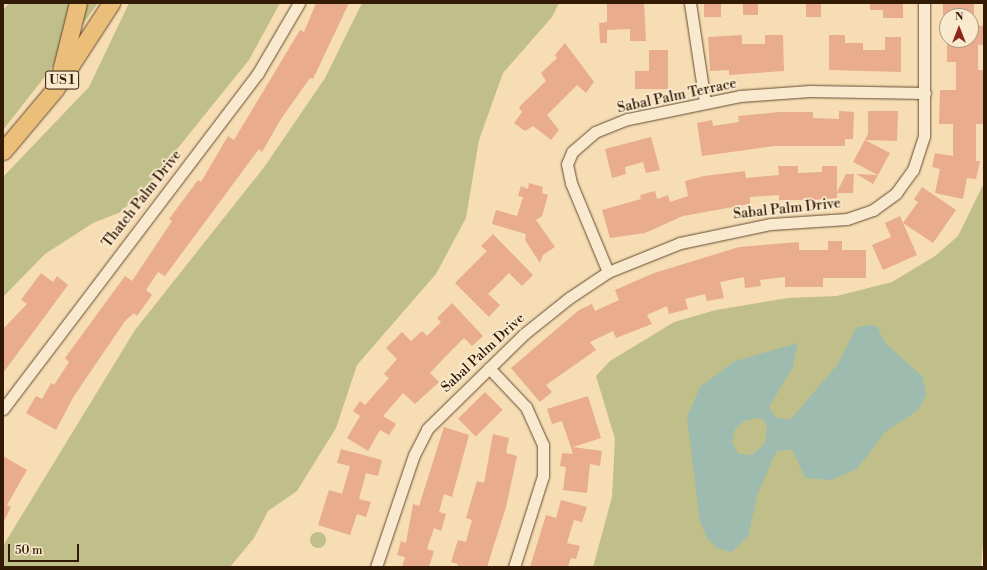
<!DOCTYPE html>
<style>
body{margin:0}
#map{position:relative;width:987px;height:570px;overflow:hidden;background:#f6ddb4;font-family:"Libre Bodoni",serif}
div>[style]{position:absolute}
.green>*{inset:0;background:#c1bf89}
.round{border-radius:50%}
.water>*{inset:0;background:#9dbbaf}
.building>*{inset:0;background:#e9ac8d;transform-origin:0 0}
.roads{filter:drop-shadow(0 0 1px #644b31) drop-shadow(0 0 1px #644b31)}
.street>*{height:11px;margin:-5.5px;padding:0 5.5px;transform-origin:5.5px;border-radius:5.5px;background:#f9e9ce}
.primary>*{height:17px;margin:-8.5px;padding:0 8.5px;transform-origin:8.5px;border-radius:8.5px;background:#ebbe7a}
span{translate:-50% -50%;white-space:nowrap;text-align:center;line-height:1.15;-webkit-text-stroke:3.5px #f9e9ce;paint-order:stroke}
.shield-label span{padding:1px 3px;background:#f9e9ce;border:1px solid;border-radius:3px;-webkit-text-stroke-width:0}
.shield-label{font-size:13px;color:#331a05;font-weight:700}
.street-label{font-size:14px;color:#331a05}
.frame{position:absolute;inset:0;border:4px solid #331a05;pointer-events:none}
.north{position:absolute;left:939px;top:8px;width:40px;height:40px;box-sizing:border-box;background:#f9e9ce;border:1px solid #aa967e;border-radius:50%;rotate:0deg;font-size:11px;font-weight:700;line-height:16px;text-align:center;color:#331a05}
.north::after{content:'';display:block;margin:auto;width:14px;height:18px;background:#8f2418;clip-path:polygon(50% 0,100% 100%,50% 72%,0 100%)}
.scale{position:absolute;left:8px;top:544px;width:71px;height:18px;box-sizing:border-box;border:2px solid #331a05;border-top:0;padding-left:5px;font-size:12px;line-height:14px;white-space:nowrap;color:#331a05;-webkit-text-stroke:3px #f9e9ce;paint-order:stroke}
</style>
<div id="map">
<div class="green">
<i style="clip-path:polygon(9px 3px,74px 3px,54px 65px,3px 130px,3px 10px)"></i>
<i style="clip-path:polygon(83px 3px,98px 3px,82px 25px,81px 23px)"></i>
<i style="clip-path:polygon(129px 3px,280px 3px,249px 60px,152px 180px,121px 212px,93px 223px,45px 254px,3px 297px,3px 177px,89px 87px)"></i>
<i style="clip-path:polygon(362px 3px,559px 3px,552px 17px,503px 73px,479px 140px,466px 218px,436px 274px,357px 365px,336px 428px,297px 491px,268px 511px,254px 538px,230px 567px,3px 567px,3px 546px,135px 330px,265px 166px,325px 78px)"></i>
<i style="clip-path:polygon(984px 183px,984px 527px,981px 567px,593px 567px,612px 497px,615px 439px,596px 376px,610px 361px,674px 322px,716px 310px,788px 298px,837px 296px,892px 282px,935px 256px,958px 236px)"></i>
<i class="round" style="left:310px;top:532px;width:16px;height:16px"></i>
</div>
<div class="water">
<i style="clip-path:polygon(evenodd,867px 325px,877px 326px,885px 343px,923px 377px,926px 395px,918px 410px,885px 432px,857px 469px,831px 480px,805px 478px,792px 449px,776px 452px,758px 493px,748px 536px,732px 552px,717px 548px,707px 538px,700px 522px,687px 417px,700px 387px,735px 361px,798px 343px,793px 367px,769px 407px,775px 417px,790px 420px,838px 364px,856px 328px,867px 325px,758px 418px,764px 420px,767px 428px,765px 443px,752px 455px,739px 454px,732px 443px,735px 429px,744px 421px,758px 418px)"></i>
</div>
<div class="building">
<i style="clip-path:polygon(316px 3px,349px 3px,313px 79px,310px 78px,281px 119px,262px 152px,259px 149px,165px 276px,158px 272px,146px 290px,152px 295px,137px 316px,134px 313px,125px 321px,74px 396px,56px 430px,26px 413px,36px 396px,42px 399px,51px 383px,54px 385px,69px 362px,65px 358px,125px 276px,132px 281px,172px 221px,169px 219px,198px 180px,201px 182px,228px 136px,234px 140px,300px 30px,304px 32px)"></i>
<i style="clip-path:polygon(607px 3px,644px 3px,646px 41px,630px 41px,630px 29px,607px 30px,607px 43px,600px 43px,599px 23px,607px 22px)"></i>
<i style="left:704px;top:3px;width:17px;height:14px"></i>
<i style="left:743px;top:3px;width:15px;height:12px"></i>
<i style="left:806px;top:3px;width:15px;height:14px"></i>
<i style="clip-path:polygon(870px 3px,903px 3px,903px 18px,883px 18px,883px 10px,870px 10px)"></i>
<i style="left:943px;top:3px;width:31px;height:13px"></i>
<i style="clip-path:polygon(971px 25px,984px 26px,984px 45px,978px 45px,978px 70px,983px 70px,984px 124px,976px 124px,976px 161px,980px 161px,976px 179px,967px 178px,963px 199px,935px 193px,940px 169px,932px 167px,935px 153px,953px 156px,953px 124px,939px 124px,940px 90px,956px 90px,956px 62px,947px 62px,947px 40px,971px 40px)"></i>
<i style="clip-path:polygon(742px 35px,742px 44px,765px 44px,765px 35px,783px 35px,784px 71px,729px 75px,729px 70px,710px 71px,708px 37px)"></i>
<i style="clip-path:polygon(829px 35px,845px 35px,845px 43px,863px 43px,863px 50px,885px 50px,885px 37px,901px 37px,901px 72px,829px 70px)"></i>
<i style="clip-path:polygon(565px 43px,594px 82px,586px 93px,577px 85px,547px 115px,559px 130px,551px 140px,533px 126px,525px 131px,514px 123px,522px 112px,519px 107px,546px 81px,541px 73px,557px 58px,555px 55px)"></i>
<i style="clip-path:polygon(649px 50px,668px 50px,668px 89px,635px 89px,635px 71px,649px 71px)"></i>
<i style="clip-path:polygon(839px 111px,854px 112px,853px 139px,845px 139px,845px 146px,774px 146px,702px 156px,697px 123px,712px 120px,713px 126px,739px 122px,738px 116px,779px 112px,813px 112px,813px 118px,839px 119px)"></i>
<i style="clip-path:polygon(868px 111px,898px 111px,897px 141px,865px 140px,890px 153px,878px 175px,853px 162px,868px 134px)"></i>
<i style="clip-path:polygon(651px 137px,660px 170px,646px 173px,643px 162px,625px 167px,626px 174px,612px 178px,605px 149px)"></i>
<i style="clip-path:polygon(778px 166px,798px 166px,798px 173px,822px 172px,822px 166px,837px 166px,837px 192px,846px 174px,854px 174px,853px 193px,837px 193px,837px 198px,813px 200px,779px 200px,779px 195px,750px 197px,750px 204px,683px 216px,645px 233px,610px 238px,602px 210px,641px 199px,640px 195px,655px 191px,657px 199px,668px 195px,670px 202px,688px 196px,685px 181px,704px 176px,745px 171px,746px 178px,779px 175px)"></i>
<i style="clip-path:polygon(856px 174px,878px 175px,873px 184px)"></i>
<i style="clip-path:polygon(529px 183px,543px 187px,542px 193px,548px 195px,542px 216px,536px 220px,555px 247px,543px 255px,540px 263px,525px 240px,526px 234px,492px 224px,496px 210px,517px 216px,523px 197px,518px 196px,521px 186px,528px 189px)"></i>
<i style="clip-path:polygon(922px 187px,956px 210px,933px 243px,903px 223px,918px 202px,914px 199px)"></i>
<i style="clip-path:polygon(900px 216px,917px 255px,883px 270px,872px 245px,891px 237px,885px 223px)"></i>
<i style="clip-path:polygon(493px 234px,533px 275px,522px 286px,509px 273px,488px 294px,500px 305px,489px 317px,455px 283px,487px 251px,481px 246px)"></i>
<i style="clip-path:polygon(828px 241px,842px 241px,842px 250px,866px 250px,866px 278px,823px 278px,823px 287px,785px 287px,785px 277px,760px 280px,761px 286px,745px 288px,744px 277px,720px 282px,724px 298px,707px 301px,705px 294px,685px 299px,688px 309px,669px 314px,667px 306px,647px 315px,652px 324px,616px 338px,613px 331px,590px 342px,596px 350px,546px 385px,552px 392px,540px 402px,511px 368px,579px 310px,592px 304px,595px 311px,619px 300px,615px 290px,654px 273px,739px 247px,799px 242px,799px 250px,828px 250px)"></i>
<i style="clip-path:polygon(41px 273px,53px 282px,57px 276px,68px 285px,3px 373px,3px 329px,27px 304px,21px 300px)"></i>
<i style="clip-path:polygon(452px 303px,483px 336px,472px 346px,464px 338px,446px 356px,430px 373px,439px 382px,415px 404px,403px 393px,383px 416px,396px 424px,389px 435px,380px 430px,368px 451px,347px 438px,360px 416px,353px 411px,360px 401px,365px 405px,389px 378px,384px 374px,397px 359px,386px 348px,402px 332px,411px 341px,422px 331px,427px 336px,441px 322px,437px 318px)"></i>
<i style="left:485px;top:392px;width:25px;height:38px;rotate:45deg"></i>
<i style="clip-path:polygon(588px 396px,601px 438px,573px 447px,602px 451px,600px 466px,590px 464px,587px 493px,563px 490px,566px 467px,560px 466px,562px 453px,573px 454px,562px 421px,552px 424px,547px 409px)"></i>
<i style="clip-path:polygon(444px 427px,469px 435px,452px 497px,444px 494px,439px 512px,446px 514px,441px 531px,434px 528px,427px 549px,434px 551px,429px 567px,402px 567px,405px 557px,397px 555px,401px 541px,406px 543px,413px 504px,419px 506px)"></i>
<i style="clip-path:polygon(493px 434px,509px 438px,506px 453px,517px 456px,506px 507px,487px 567px,457px 567px,458px 564px,451px 562px,458px 540px,466px 542px,472px 520px,466px 518px,477px 481px,484px 483px)"></i>
<i style="clip-path:polygon(341px 449px,382px 460px,378px 476px,366px 473px,359px 499px,371px 502px,366px 517px,357px 514px,350px 535px,318px 525px,329px 490px,342px 494px,350px 466px,337px 463px)"></i>
<i style="clip-path:polygon(3px 456px,27px 470px,7px 505px,11px 507px,3px 523px)"></i>
<i style="clip-path:polygon(561px 500px,587px 507px,582px 522px,574px 520px,567px 543px,580px 546px,576px 559px,571px 558px,568px 567px,530px 567px,546px 515px,556px 518px)"></i>
</div>
<div class="roads">
<div class="street">
<i style="left:690px;top:3px;width:100px;rotate:81.4deg"></i>
<i style="left:608px;top:272px;width:96px;rotate:-112.6deg"></i>
<i style="left:571px;top:183px;width:19px;rotate:-102deg"></i>
<i style="left:567px;top:164px;width:13px;rotate:-67deg"></i>
<i style="left:572px;top:152px;width:30px;rotate:-41deg"></i>
<i style="left:595px;top:132px;width:35px;rotate:-22deg"></i>
<i style="left:628px;top:119px;width:114px;rotate:-11.6deg"></i>
<i style="left:740px;top:96px;width:70px;rotate:-4.1deg"></i>
<i style="left:810px;top:91px;width:115px;rotate:1deg"></i>
<i style="left:489px;top:368px;width:54px;rotate:46.5deg"></i>
<i style="left:526px;top:407px;width:42px;rotate:65.9deg"></i>
<i style="left:543px;top:445px;width:31px;rotate:90deg"></i>
<i style="left:543px;top:476px;width:96px;rotate:107.7deg"></i>
<i style="left:3px;top:409px;width:422px;rotate:-52.8deg"></i>
<i style="left:258px;top:73px;width:81px;rotate:-59.6deg"></i>
<i style="left:376px;top:567px;width:118px;rotate:-71.3deg"></i>
<i style="left:414px;top:455px;width:29px;rotate:-63deg"></i>
<i style="left:427px;top:429px;width:136px;rotate:-44.4deg"></i>
<i style="left:524px;top:334px;width:58px;rotate:-38.7deg"></i>
<i style="left:569px;top:298px;width:47px;rotate:-33.7deg"></i>
<i style="left:608px;top:272px;width:78px;rotate:-21.9deg"></i>
<i style="left:680px;top:243px;width:93px;rotate:-11.8deg"></i>
<i style="left:771px;top:224px;width:76px;rotate:-3.8deg"></i>
<i style="left:847px;top:219px;width:28px;rotate:-19deg"></i>
<i style="left:873px;top:210px;width:29px;rotate:-36deg"></i>
<i style="left:896px;top:193px;width:29px;rotate:-54deg"></i>
<i style="left:913px;top:170px;width:36px;rotate:-72deg"></i>
<i style="left:924px;top:136px;width:133px;rotate:-90deg"></i>
</div>
<div class="primary">
<i style="left:61px;top:71px;width:70px;rotate:-76deg"></i>
<i style="left:3px;top:151px;width:81px;rotate:-50deg"></i>
<i style="left:55px;top:89px;width:103px;rotate:-56.9deg"></i>
</div>
</div>
<div class="shield-label">
<span style="left:62px;top:80px">US 1</span>
</div>
<div class="street-label">
<span style="left:677px;top:96px;rotate:-12deg">Sabal Palm Terrace</span>
<span style="left:142px;top:199px;rotate:-52deg">Thatch Palm Drive</span>
<span style="left:787px;top:209px;rotate:-6deg">Sabal Palm Drive</span>
<span style="left:483px;top:353px;rotate:-43deg">Sabal Palm Drive</span>
</div>
<div class="frame"></div>
<div class="north">N</div>
<div class="scale">50 m</div>
</div>
